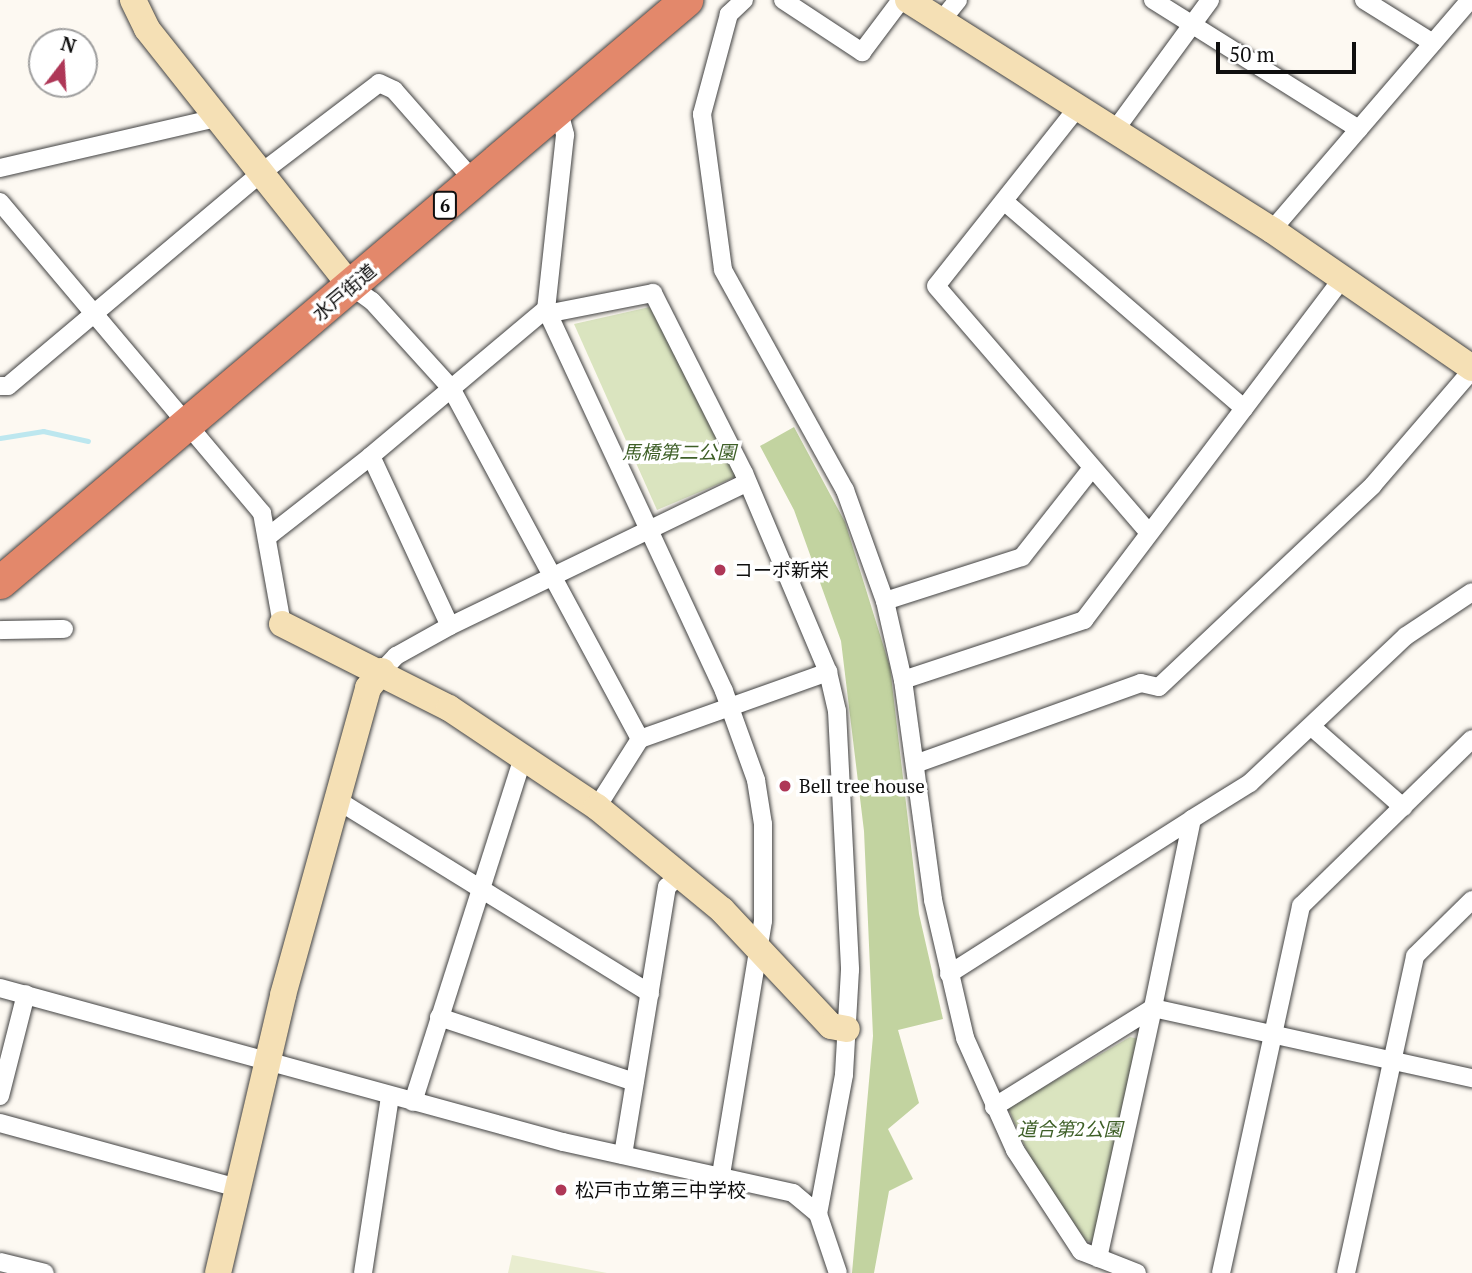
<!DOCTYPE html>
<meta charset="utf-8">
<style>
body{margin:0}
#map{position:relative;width:1472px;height:1273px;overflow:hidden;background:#fdf9f2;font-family:"PT Serif","Noto Sans JP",serif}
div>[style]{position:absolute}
.green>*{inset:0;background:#dae4bf}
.forest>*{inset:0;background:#c2d3a0}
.pitch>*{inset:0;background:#e9edd0}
.stream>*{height:5px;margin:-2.5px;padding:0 2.5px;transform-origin:2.5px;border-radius:2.5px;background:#bde7ef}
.roads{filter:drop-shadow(0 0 2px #424242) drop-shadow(0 0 2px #424242)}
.street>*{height:18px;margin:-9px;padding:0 9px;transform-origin:9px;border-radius:9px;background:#fff}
.secondary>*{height:26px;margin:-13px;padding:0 13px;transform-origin:13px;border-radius:13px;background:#f5e0b5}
.highway>*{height:33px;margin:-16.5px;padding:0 16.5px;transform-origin:16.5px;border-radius:16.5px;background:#e3886b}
.dots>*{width:19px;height:19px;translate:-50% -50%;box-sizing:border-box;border:4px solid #fff;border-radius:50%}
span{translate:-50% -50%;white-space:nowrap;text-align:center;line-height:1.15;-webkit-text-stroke:7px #fff;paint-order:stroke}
.shield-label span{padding:2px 5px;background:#fff;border:2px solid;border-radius:5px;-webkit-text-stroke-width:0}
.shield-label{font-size:18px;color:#0f0f0f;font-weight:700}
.street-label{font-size:19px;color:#0f0f0f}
.park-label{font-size:19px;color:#3e5f27;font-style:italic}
.poi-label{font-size:19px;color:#0f0f0f}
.left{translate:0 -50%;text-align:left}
.north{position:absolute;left:28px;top:28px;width:70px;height:70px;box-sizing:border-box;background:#fff;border:2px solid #9f9f9f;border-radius:50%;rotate:17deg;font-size:19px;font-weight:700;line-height:28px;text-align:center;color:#0f0f0f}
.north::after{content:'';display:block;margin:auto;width:24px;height:32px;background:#ae3757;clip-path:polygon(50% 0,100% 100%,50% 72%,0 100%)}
.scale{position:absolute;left:1216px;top:42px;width:140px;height:32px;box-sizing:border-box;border:4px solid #0f0f0f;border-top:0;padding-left:9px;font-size:21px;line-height:24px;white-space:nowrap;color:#0f0f0f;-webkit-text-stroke:5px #fff;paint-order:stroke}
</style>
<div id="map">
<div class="green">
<i style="clip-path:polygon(654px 306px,740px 475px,657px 510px,574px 324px)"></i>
<i style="clip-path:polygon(1130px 1037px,1139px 1039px,1095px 1242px,1086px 1241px,1031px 1160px,1008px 1108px)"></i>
</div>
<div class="forest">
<i style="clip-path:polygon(794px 427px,845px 522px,890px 667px,919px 914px,943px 1019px,898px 1030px,919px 1103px,888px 1129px,913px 1179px,889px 1191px,874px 1273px,852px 1273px,873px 1036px,864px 831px,841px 641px,794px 510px,760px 446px)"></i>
</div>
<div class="pitch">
<i style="clip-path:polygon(512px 1255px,607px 1273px,508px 1273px)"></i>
</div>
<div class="stream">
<i style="left:0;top:438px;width:44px;rotate:-9.2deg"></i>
<i style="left:43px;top:431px;width:46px;rotate:12.5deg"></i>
</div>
<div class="roads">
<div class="street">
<i style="left:744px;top:0;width:21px;rotate:137deg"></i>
<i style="left:729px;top:14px;width:104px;rotate:105.1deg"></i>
<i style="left:702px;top:114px;width:157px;rotate:82.3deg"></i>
<i style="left:723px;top:270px;width:252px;rotate:61deg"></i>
<i style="left:845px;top:490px;width:118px;rotate:70.2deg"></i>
<i style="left:885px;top:601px;width:81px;rotate:77.2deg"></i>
<i style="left:903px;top:680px;width:222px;rotate:82.2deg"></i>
<i style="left:933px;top:900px;width:142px;rotate:76.9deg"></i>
<i style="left:965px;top:1038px;width:123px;rotate:65.9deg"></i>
<i style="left:1015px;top:1150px;width:121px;rotate:56.8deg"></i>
<i style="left:1081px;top:1251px;width:60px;rotate:21.4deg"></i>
<i style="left:783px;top:0;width:95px;rotate:33.4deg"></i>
<i style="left:862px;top:52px;width:65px;rotate:-53.1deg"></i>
<i style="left:1153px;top:0;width:243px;rotate:32.1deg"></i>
<i style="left:1364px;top:0;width:81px;rotate:31.9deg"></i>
<i style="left:941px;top:21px;width:27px;rotate:-51deg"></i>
<i style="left:1078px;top:107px;width:228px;rotate:128.4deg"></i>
<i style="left:936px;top:286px;width:326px;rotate:49.2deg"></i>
<i style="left:558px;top:108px;width:28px;rotate:75deg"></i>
<i style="left:565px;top:135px;width:175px;rotate:96.2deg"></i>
<i style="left:546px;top:309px;width:421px;rotate:65deg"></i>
<i style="left:724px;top:691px;width:95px;rotate:70.2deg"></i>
<i style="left:756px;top:780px;width:45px;rotate:81deg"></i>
<i style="left:763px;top:824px;width:97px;rotate:90deg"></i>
<i style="left:763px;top:921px;width:258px;rotate:99.4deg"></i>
<i style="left:1115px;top:130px;width:161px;rotate:-53.8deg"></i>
<i style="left:0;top:168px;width:222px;rotate:-13deg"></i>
<i style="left:0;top:202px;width:407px;rotate:49.9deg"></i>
<i style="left:262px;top:513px;width:113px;rotate:79.8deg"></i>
<i style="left:1005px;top:202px;width:316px;rotate:40.8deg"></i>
<i style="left:1272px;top:230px;width:303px;rotate:-49.3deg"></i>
<i style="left:351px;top:286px;width:26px;rotate:36deg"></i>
<i style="left:372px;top:301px;width:118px;rotate:47.8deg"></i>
<i style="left:451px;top:388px;width:399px;rotate:61.7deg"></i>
<i style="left:640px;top:739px;width:80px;rotate:122.3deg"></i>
<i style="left:546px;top:309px;width:229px;rotate:140deg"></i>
<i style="left:371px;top:456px;width:187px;rotate:65.1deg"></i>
<i style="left:450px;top:626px;width:329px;rotate:-25.8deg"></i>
<i style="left:551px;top:313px;width:104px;rotate:-11.1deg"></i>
<i style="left:653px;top:293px;width:202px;rotate:63.2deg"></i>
<i style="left:744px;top:473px;width:216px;rotate:67.1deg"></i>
<i style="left:828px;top:672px;width:40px;rotate:77deg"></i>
<i style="left:837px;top:711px;width:259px;rotate:87.1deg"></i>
<i style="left:850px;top:970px;width:105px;rotate:93.3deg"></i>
<i style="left:844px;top:1075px;width:141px;rotate:100.6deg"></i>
<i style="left:0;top:386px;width:8px"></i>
<i style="left:8px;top:386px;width:331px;rotate:-40.1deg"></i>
<i style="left:261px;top:173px;width:148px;rotate:-37.3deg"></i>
<i style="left:379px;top:83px;width:17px;rotate:25deg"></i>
<i style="left:394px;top:90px;width:120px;rotate:48.7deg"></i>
<i style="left:270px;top:535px;width:128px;rotate:-38deg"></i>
<i style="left:885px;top:601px;width:144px;rotate:-17.8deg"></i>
<i style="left:1022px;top:557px;width:113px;rotate:-51.8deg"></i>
<i style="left:0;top:630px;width:64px;rotate:-0.9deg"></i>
<i style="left:382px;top:671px;width:21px;rotate:-47deg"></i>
<i style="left:396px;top:656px;width:62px;rotate:-29.1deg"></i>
<i style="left:903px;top:680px;width:191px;rotate:-18.3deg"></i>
<i style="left:1084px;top:620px;width:429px;rotate:-52.9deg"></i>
<i style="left:1313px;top:728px;width:120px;rotate:41.3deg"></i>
<i style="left:640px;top:739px;width:200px;rotate:-19.6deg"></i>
<i style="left:915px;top:764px;width:240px;rotate:-19.7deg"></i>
<i style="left:1141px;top:683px;width:18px;rotate:13deg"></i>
<i style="left:1159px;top:687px;width:294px;rotate:-43.3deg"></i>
<i style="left:1373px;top:485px;width:152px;rotate:-49.3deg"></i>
<i style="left:337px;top:800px;width:368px;rotate:31.7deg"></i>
<i style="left:1192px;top:819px;width:68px;rotate:-31.8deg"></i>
<i style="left:1250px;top:783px;width:214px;rotate:-43.3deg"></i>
<i style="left:1406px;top:636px;width:79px;rotate:-33.7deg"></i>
<i style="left:949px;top:974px;width:288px;rotate:-32.5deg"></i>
<i style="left:1192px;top:819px;width:193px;rotate:101.7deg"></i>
<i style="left:1153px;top:1008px;width:327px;rotate:12.4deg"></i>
<i style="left:0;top:988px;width:584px;rotate:15.3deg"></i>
<i style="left:563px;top:1142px;width:236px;rotate:12.5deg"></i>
<i style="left:793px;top:1193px;width:33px;rotate:40deg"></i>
<i style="left:818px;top:1214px;width:62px;rotate:71.3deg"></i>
<i style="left:439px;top:1017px;width:206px;rotate:18.4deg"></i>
<i style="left:0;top:1096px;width:105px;rotate:-75.7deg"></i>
<i style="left:413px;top:1102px;width:364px;rotate:-72.3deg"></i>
<i style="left:994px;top:1107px;width:187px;rotate:-31.9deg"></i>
<i style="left:1153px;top:1008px;width:256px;rotate:102.4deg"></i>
<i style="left:0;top:1123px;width:246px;rotate:15.3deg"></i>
<i style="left:623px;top:1155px;width:272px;rotate:-80.7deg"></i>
<i style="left:667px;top:887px;width:18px;rotate:-43deg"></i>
<i style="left:0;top:1262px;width:46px;rotate:13.7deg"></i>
<i style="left:363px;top:1273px;width:179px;rotate:-81.3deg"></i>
<i style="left:1221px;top:1273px;width:376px;rotate:-77.7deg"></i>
<i style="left:1301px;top:906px;width:239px;rotate:-44.3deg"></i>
<i style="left:1346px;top:1273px;width:324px;rotate:-77.7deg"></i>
<i style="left:1415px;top:956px;width:80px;rotate:-44.5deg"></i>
</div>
<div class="secondary">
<i style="left:133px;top:0;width:32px;rotate:64deg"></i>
<i style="left:147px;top:29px;width:328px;rotate:51.6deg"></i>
<i style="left:908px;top:0;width:431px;rotate:32.3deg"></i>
<i style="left:1272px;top:230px;width:243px;rotate:34.6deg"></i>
<i style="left:282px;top:624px;width:187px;rotate:26.7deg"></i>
<i style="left:449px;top:708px;width:178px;rotate:33.8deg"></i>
<i style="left:597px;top:807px;width:162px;rotate:39.5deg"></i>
<i style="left:722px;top:910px;width:159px;rotate:46.8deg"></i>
<i style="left:831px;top:1026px;width:16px;rotate:11deg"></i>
<i style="left:218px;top:1273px;width:285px;rotate:-76.8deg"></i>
<i style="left:283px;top:995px;width:319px;rotate:-74.5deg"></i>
<i style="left:368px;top:688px;width:22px;rotate:-51deg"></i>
</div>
<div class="highway">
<i style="left:0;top:582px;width:900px;rotate:-40.31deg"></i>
</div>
</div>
<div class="dots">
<i style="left:720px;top:570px;background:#ae3757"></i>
<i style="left:785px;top:786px;background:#ae3757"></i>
<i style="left:561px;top:1190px;background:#ae3757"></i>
</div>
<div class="shield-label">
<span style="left:445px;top:205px">6</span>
</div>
<div class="street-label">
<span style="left:344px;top:292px;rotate:-40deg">水戸街道</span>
</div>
<div class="park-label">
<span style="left:679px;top:452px">馬橋第二公園</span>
<span style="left:1070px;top:1129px">道合第2公園</span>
</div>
<div class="poi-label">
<span class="left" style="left:734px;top:570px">コーポ新栄</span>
<span class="left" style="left:799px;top:786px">Bell tree house</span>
<span class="left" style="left:575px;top:1190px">松戸市立第三中学校</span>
</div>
<div class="north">N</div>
<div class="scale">50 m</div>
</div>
